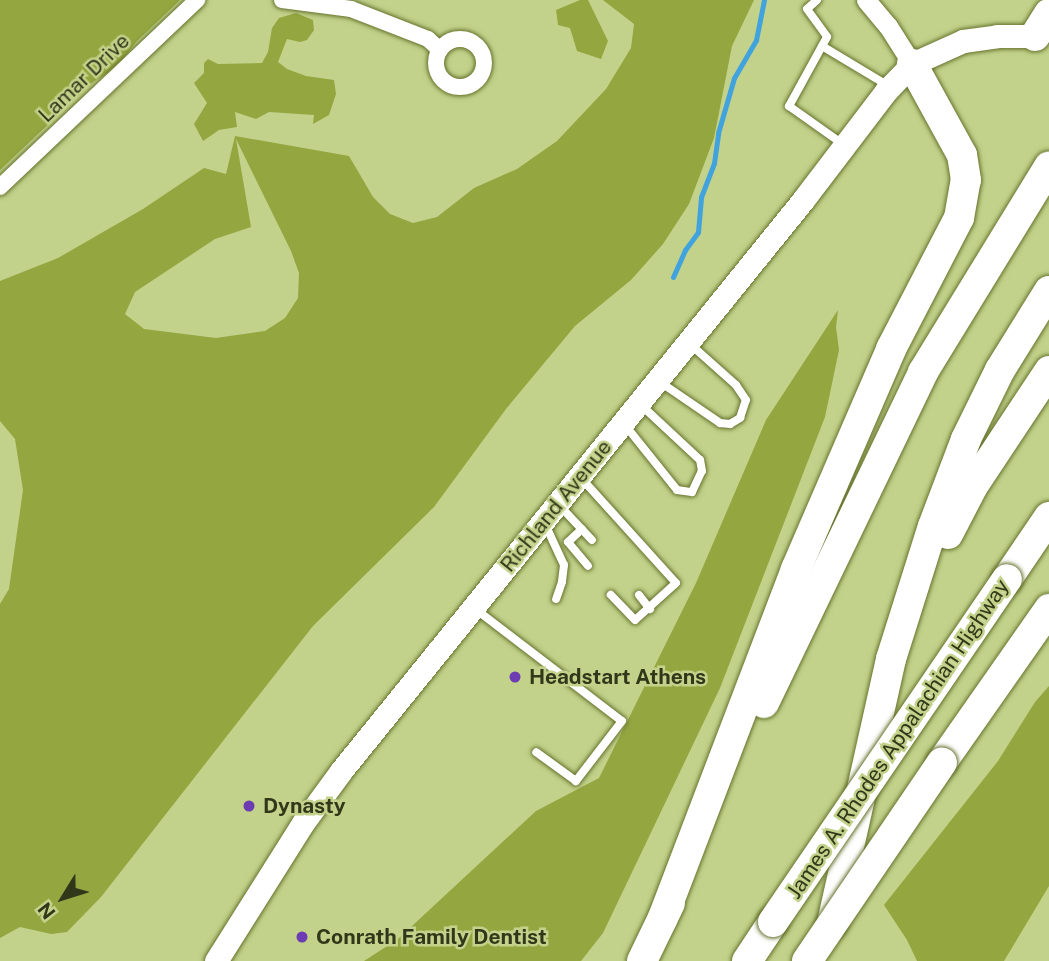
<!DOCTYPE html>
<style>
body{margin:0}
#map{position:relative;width:1049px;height:961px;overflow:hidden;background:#c2d28a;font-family:"Public Sans",sans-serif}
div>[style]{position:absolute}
.green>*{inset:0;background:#93a640}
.stream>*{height:5px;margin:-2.5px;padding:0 2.5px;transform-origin:2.5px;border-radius:2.5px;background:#40a3de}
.roads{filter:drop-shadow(0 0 2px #66732d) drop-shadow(0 0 2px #66732d)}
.service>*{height:8px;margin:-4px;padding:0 4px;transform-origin:4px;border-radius:4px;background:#fff}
.minor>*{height:16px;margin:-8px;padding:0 8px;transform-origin:8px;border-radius:8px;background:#fff}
.minor>.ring{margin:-8px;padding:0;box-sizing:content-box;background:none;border:16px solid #fff;border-radius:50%}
.tertiary>*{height:19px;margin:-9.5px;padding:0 9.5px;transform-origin:9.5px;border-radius:9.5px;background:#fff}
.secondary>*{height:23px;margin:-11.5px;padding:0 11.5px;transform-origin:11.5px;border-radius:11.5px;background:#fff}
.motorway>*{height:30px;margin:-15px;padding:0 15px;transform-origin:15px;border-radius:15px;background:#fff}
.bridges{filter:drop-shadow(0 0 2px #66732d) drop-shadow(0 0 2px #66732d)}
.motorway-bridge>*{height:30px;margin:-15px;padding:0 15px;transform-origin:15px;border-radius:15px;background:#fff}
.dots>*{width:19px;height:19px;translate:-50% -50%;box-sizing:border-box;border:4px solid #c2d28a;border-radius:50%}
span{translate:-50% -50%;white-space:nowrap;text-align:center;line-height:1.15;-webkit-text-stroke:5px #c2d28a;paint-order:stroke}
.street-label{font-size:21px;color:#313719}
.poi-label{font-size:21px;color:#313719;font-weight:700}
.left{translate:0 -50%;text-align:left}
.north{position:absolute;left:28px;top:863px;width:70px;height:70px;-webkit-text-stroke:5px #c2d28a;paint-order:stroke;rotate:232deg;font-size:19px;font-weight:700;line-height:28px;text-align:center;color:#313719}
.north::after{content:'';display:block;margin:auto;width:24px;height:32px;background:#313719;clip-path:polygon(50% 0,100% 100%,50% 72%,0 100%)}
</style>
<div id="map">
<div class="green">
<i style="clip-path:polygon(0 0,180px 0,136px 42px,117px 67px,93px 82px,0 170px)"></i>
<i style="clip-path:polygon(580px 0,588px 0,608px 41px,601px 59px,577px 51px,570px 28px,558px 25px,556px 10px)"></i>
<i style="clip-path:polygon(evenodd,603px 0,754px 0,732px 46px,714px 138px,689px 204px,663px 244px,631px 280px,575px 326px,506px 409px,434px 507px,313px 626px,101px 897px,67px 932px,51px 934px,20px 927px,0 938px,0 604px,9px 589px,23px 490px,15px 439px,0 421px,0 281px,58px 258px,143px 209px,204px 168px,226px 174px,235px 136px,349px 156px,373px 197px,390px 214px,413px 223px,437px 217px,474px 188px,517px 169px,557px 141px,606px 89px,631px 48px,634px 24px,603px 0,236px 139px,291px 251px,299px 273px,298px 298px,285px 318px,265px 331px,216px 338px,144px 329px,125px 314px,135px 292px,215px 239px,251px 227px,236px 139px)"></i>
<i style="clip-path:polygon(296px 13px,313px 20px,314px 30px,307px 40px,300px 42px,287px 39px,278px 62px,287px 69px,306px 76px,334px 80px,336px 94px,329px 115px,313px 124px,314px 115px,269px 112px,256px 119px,235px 112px,237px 127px,219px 130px,203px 141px,194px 124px,207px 103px,194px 83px,204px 73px,204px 63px,208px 59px,218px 64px,262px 63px,268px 52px,272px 28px,279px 18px)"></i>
<i style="clip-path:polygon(838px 310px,836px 327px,839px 350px,825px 417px,720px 688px,603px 933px,581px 961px,364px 961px,398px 939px,536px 811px,599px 778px,696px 583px,766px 420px)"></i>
<i style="clip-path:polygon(1049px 686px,1049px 886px,1004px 961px,917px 961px,907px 940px,884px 905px,998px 761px,1035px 702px)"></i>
</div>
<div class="stream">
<i style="left:673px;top:277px;width:30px;rotate:-66deg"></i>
<i style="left:685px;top:250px;width:22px;rotate:-54deg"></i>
<i style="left:698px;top:232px;width:35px;rotate:-85deg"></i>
<i style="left:701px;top:197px;width:36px;rotate:-69deg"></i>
<i style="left:714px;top:163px;width:30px;rotate:-82deg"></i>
<i style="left:718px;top:133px;width:57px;rotate:-73.8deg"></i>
<i style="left:734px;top:78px;width:44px;rotate:-59.9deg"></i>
<i style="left:756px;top:40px;width:41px;rotate:-78.7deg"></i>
</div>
<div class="roads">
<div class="service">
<i style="left:817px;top:0;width:13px;rotate:138deg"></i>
<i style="left:807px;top:9px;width:34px;rotate:54deg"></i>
<i style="left:827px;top:37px;width:79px;rotate:118.8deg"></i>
<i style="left:789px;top:106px;width:67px;rotate:35.3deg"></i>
<i style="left:822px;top:46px;width:76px;rotate:31deg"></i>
<i style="left:660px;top:382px;width:73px;rotate:34.3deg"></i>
<i style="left:720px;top:423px;width:10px;rotate:6deg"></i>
<i style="left:730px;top:424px;width:12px;rotate:-31deg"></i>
<i style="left:740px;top:418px;width:19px;rotate:-72deg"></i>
<i style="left:746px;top:400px;width:18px;rotate:-124deg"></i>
<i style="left:736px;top:385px;width:62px;rotate:-138.3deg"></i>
<i style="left:625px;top:425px;width:83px;rotate:51.3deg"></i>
<i style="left:677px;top:490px;width:15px;rotate:8deg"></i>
<i style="left:692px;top:492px;width:23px;rotate:-65deg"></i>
<i style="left:702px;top:471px;width:11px;rotate:-100deg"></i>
<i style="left:700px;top:460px;width:81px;rotate:-137deg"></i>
<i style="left:582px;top:479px;width:140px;rotate:47.9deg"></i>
<i style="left:676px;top:583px;width:55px;rotate:137.9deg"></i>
<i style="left:635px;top:620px;width:35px;rotate:-134deg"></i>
<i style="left:559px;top:505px;width:48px;rotate:46.7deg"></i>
<i style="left:545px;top:524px;width:45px;rotate:65.1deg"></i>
<i style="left:564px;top:565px;width:17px;rotate:97deg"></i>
<i style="left:562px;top:582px;width:18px;rotate:109deg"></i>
<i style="left:582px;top:529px;width:19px;rotate:137deg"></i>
<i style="left:568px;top:542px;width:31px;rotate:50deg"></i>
<i style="left:639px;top:595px;width:18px;rotate:52deg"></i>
<i style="left:474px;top:608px;width:186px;rotate:37.4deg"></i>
<i style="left:622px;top:721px;width:76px;rotate:127.5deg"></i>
<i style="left:576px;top:781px;width:49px;rotate:-144.1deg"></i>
</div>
<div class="minor">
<i style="left:282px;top:0;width:70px;rotate:7.4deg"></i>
<i style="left:351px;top:9px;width:83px;rotate:21.3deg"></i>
<i style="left:428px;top:39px;width:16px;rotate:43deg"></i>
<i class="ring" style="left:436px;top:39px;width:32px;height:32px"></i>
<i style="left:0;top:187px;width:272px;rotate:-43.5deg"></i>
</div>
<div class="tertiary">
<i style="left:866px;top:0;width:34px;rotate:50deg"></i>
<i style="left:888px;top:26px;width:45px;rotate:57.7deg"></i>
</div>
<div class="secondary">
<i style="left:216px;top:961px;width:163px;rotate:-57.8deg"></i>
<i style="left:303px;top:823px;width:64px;rotate:-53.8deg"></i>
<i style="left:341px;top:771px;width:734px;rotate:-51.02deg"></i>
<i style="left:803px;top:200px;width:137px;rotate:-52.7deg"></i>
<i style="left:886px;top:91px;width:37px;rotate:-46deg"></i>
<i style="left:912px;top:64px;width:56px;rotate:-24.3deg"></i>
<i style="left:963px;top:41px;width:34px;rotate:-8deg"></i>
<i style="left:997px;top:36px;width:38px"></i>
</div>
<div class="motorway">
<i style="left:1035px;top:36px;width:26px;rotate:-58deg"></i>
<i style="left:948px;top:534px;width:54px;rotate:-62.5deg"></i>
<i style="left:973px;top:486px;width:138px;rotate:-56.5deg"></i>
<i style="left:1007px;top:579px;width:75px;rotate:-55.9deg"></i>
<i style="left:764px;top:703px;width:367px;rotate:-64.3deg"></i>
<i style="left:923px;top:372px;width:241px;rotate:-58.5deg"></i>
<i style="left:942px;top:762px;width:187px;rotate:-55deg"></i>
<i style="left:662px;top:920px;width:376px;rotate:-69.1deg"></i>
<i style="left:796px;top:569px;width:240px;rotate:-66.6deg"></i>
<i style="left:891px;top:349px;width:148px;rotate:-62.6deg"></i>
<i style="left:959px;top:218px;width:39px;rotate:-80deg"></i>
<i style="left:966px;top:180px;width:25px;rotate:-99deg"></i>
<i style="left:962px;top:155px;width:104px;rotate:-118.8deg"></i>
<i style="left:832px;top:923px;width:271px;rotate:-77.4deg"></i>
<i style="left:891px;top:659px;width:139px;rotate:-72.5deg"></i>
<i style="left:933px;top:526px;width:93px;rotate:-69.2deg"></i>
<i style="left:966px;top:439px;width:77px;rotate:-63.8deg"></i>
<i style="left:1000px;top:370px;width:93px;rotate:-58.2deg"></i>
<i style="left:642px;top:961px;width:64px;rotate:-64.2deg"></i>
<i style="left:747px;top:961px;width:47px;rotate:-56.3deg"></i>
</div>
</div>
<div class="bridges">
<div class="motorway-bridge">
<i style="left:773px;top:922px;width:415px;rotate:-55.7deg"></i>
<i style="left:807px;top:961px;width:240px;rotate:-55.8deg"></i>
</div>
</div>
<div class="dots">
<i style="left:515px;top:677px;background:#6d3bb2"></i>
<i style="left:249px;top:806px;background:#6d3bb2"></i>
<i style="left:302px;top:937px;background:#6d3bb2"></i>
</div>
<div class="street-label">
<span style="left:84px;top:78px;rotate:-44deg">Lamar Drive</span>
<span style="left:556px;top:506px;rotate:-51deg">Richland Avenue</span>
<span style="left:898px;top:739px;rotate:-56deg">James A. Rhodes Appalachian Highway</span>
</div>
<div class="poi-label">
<span class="left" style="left:529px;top:677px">Headstart Athens</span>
<span class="left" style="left:263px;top:806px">Dynasty</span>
<span class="left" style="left:316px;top:937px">Conrath Family Dentist</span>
</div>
<div class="north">N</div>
</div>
